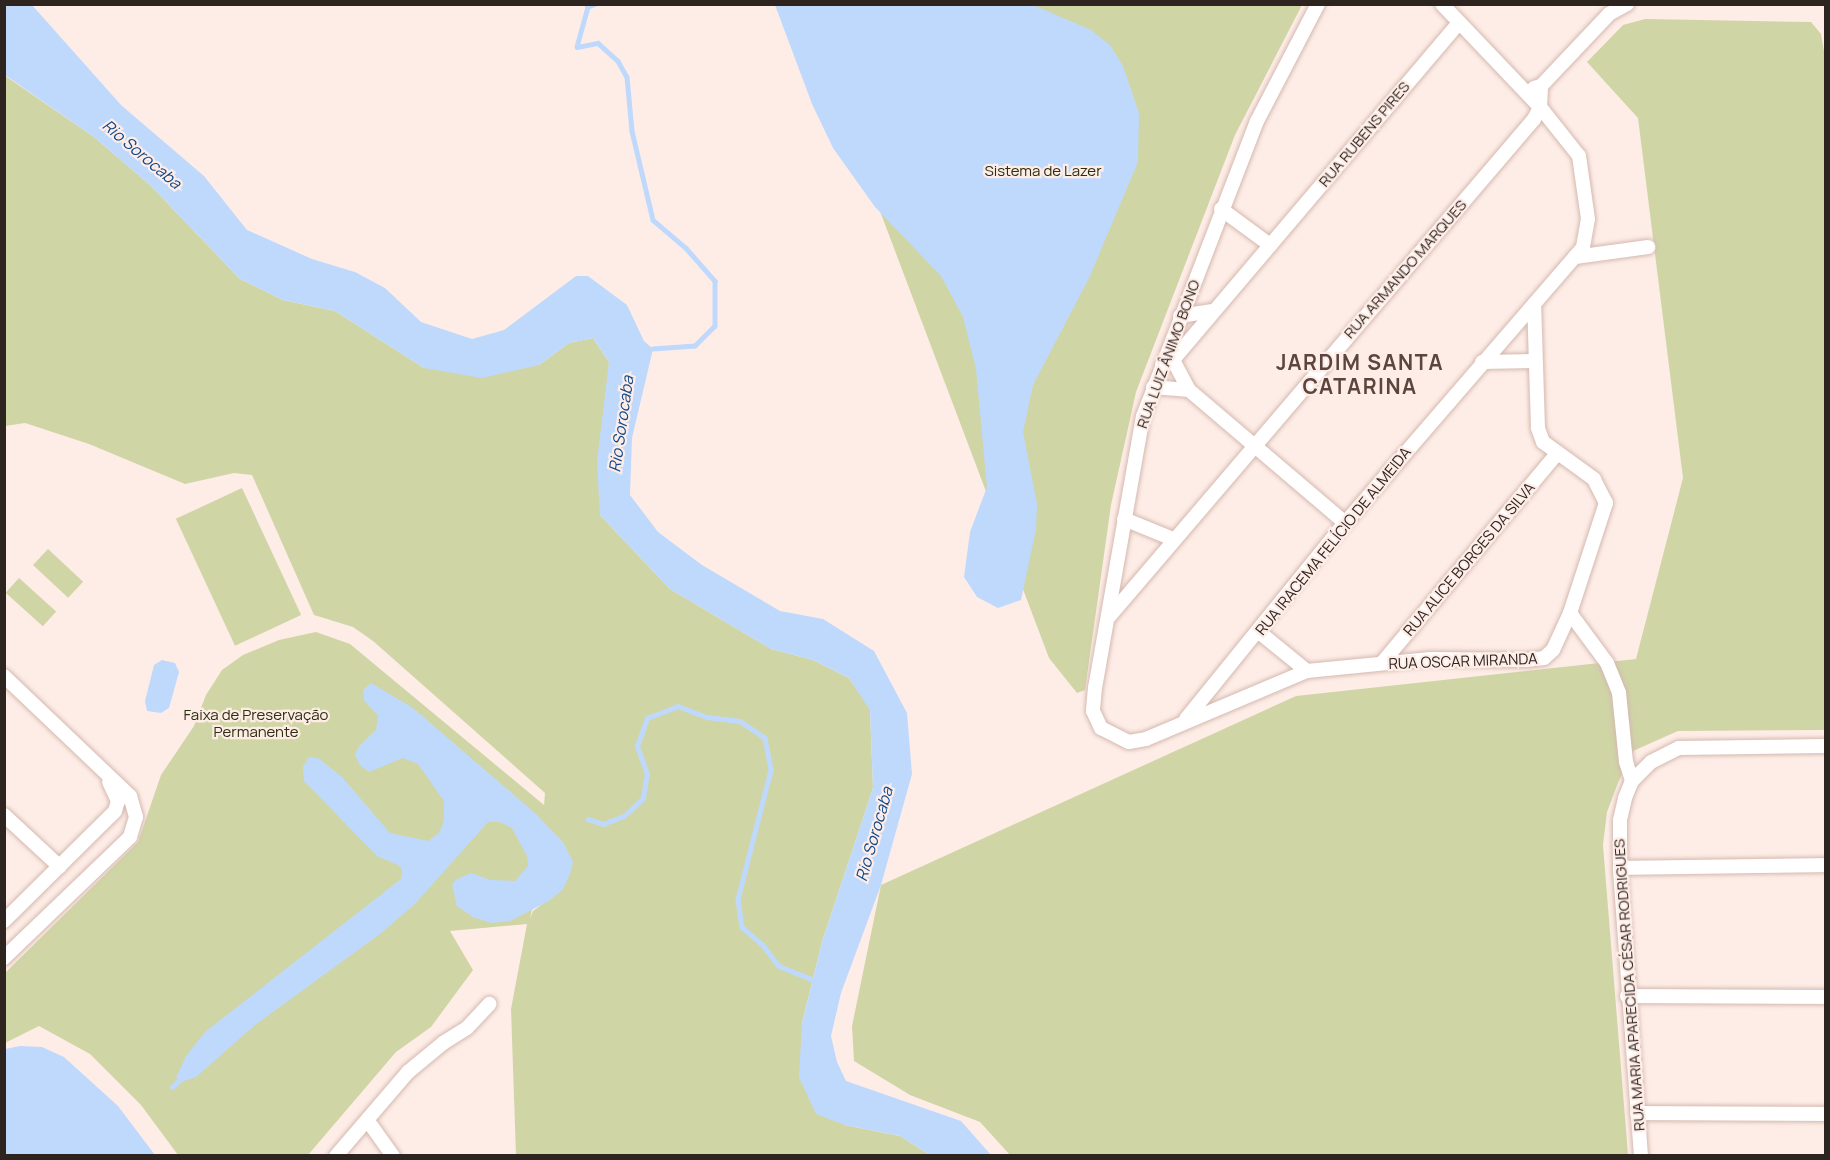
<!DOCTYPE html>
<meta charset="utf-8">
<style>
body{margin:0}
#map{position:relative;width:1830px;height:1160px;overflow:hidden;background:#feede7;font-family:Manrope,sans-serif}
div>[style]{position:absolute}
.green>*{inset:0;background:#d0d5a6;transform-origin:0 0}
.water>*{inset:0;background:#bfd9fd}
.stream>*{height:4.5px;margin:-2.25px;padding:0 2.25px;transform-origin:2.25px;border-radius:2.25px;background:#bfd9fd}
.roads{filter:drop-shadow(0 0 2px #d4b9af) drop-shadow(0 0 2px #d4b9af)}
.minor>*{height:14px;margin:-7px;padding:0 7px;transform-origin:7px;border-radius:7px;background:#fff}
span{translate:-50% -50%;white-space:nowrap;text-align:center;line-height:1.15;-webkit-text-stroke:4.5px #feede7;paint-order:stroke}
.street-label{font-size:15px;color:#2d231f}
.park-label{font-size:15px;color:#2c2e0e}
.water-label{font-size:16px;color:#0f488b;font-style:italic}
.district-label{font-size:21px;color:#5b453d;font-weight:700;letter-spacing:1.5px}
.frame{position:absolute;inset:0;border:6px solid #2d231f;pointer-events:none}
</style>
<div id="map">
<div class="green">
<i style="clip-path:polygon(802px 5px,1302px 5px,1235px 135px,1136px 392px,1111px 505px,1085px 690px,1077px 693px,1049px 658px)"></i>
<i style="clip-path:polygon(1645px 19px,1811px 22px,1821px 34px,1825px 57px,1825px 730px,1678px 731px,1633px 751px,1618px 783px,1607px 812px,1603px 845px,1628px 1155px,1010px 1155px,980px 1122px,910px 1095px,854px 1061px,852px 1026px,881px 885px,1296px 696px,1636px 659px,1683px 478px,1638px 118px,1587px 62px,1623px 25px)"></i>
<i style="clip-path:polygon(evenodd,4px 75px,94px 137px,151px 186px,240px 279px,283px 300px,335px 311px,424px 368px,539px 365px,569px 343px,593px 338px,609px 362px,600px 515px,670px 589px,771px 649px,813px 660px,849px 678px,870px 709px,873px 788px,822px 942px,802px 1023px,845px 1125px,900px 1136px,930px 1155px,516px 1155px,511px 1009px,527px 924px,450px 931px,473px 970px,431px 1027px,396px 1052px,308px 1155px,178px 1155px,141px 1105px,90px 1054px,39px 1026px,5px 1043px,5px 973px,138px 842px,161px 775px,194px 726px,206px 695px,222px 670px,243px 655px,279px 640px,316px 632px,350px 644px,544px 805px,545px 793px,373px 641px,353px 627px,314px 615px,252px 475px,234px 473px,185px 484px,89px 444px,25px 423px,5px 426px,4px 75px,542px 863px,563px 889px,533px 911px,530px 919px,542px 863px)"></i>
<i style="left:242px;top:488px;width:140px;height:73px;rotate:65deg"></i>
<i style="left:48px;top:549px;width:48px;height:22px;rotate:43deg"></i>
<i style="left:19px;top:578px;width:50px;height:20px;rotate:42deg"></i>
</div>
<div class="water">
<i style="clip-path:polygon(4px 5px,32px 5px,121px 105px,204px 176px,247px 230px,312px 259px,355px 272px,385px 288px,421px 322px,472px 339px,504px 330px,576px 276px,588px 276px,627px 305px,644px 341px,653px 349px,632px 438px,630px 495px,658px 532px,702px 565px,780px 611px,823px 619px,874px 651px,907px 713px,912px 774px,881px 885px,841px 993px,831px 1036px,837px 1062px,846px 1081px,961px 1121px,991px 1155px,930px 1155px,900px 1136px,845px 1125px,816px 1114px,799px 1077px,802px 1023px,822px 942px,873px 788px,870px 710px,849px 678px,813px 660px,771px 649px,670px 589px,600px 515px,597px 462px,609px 362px,593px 338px,569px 343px,539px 365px,482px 378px,424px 368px,335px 311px,283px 300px,240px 279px,151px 186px,94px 137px,5px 75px)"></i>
<i style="clip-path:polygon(775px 5px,1033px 5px,1091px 30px,1110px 45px,1123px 66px,1139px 113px,1138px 162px,1089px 278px,1033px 385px,1023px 432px,1037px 504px,1036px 529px,1021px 600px,998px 608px,977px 597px,964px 577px,970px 532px,987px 487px,976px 369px,963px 317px,941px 276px,875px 207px,833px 148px,812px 104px)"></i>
<i style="clip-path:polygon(162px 660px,175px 663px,179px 672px,169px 708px,161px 713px,147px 711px,145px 701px,154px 665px)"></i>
<i style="clip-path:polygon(371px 683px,413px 708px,536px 814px,563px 842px,573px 862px,570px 874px,563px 889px,549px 901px,510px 921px,491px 923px,473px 917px,457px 906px,452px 884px,457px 879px,471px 873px,490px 880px,515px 881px,528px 866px,527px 856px,512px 828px,500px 822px,488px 822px,415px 904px,380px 934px,255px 1025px,196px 1077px,184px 1081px,176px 1078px,186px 1056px,205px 1032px,401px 879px,402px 869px,398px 865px,377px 856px,304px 781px,303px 767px,309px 757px,318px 758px,342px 777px,390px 833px,428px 841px,439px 833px,444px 821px,444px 801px,418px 764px,403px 758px,369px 772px,360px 765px,355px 755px,359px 746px,376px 730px,378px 716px,364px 700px,363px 690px)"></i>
<i style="clip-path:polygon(20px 1046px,42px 1047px,64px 1057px,118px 1106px,155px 1155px,5px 1155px,5px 1049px)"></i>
</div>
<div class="stream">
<i style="left:596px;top:4px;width:9px;rotate:159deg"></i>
<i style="left:588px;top:7px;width:41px;rotate:105.4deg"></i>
<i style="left:577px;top:47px;width:21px;rotate:-11deg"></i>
<i style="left:598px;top:43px;width:27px;rotate:42deg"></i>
<i style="left:618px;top:61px;width:18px;rotate:61deg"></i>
<i style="left:627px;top:77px;width:54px;rotate:84.7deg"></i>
<i style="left:632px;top:131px;width:91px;rotate:76.7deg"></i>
<i style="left:653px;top:220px;width:43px;rotate:40.3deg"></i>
<i style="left:686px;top:248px;width:44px;rotate:48.7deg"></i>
<i style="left:715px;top:281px;width:45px;rotate:90deg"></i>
<i style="left:715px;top:326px;width:28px;rotate:135deg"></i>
<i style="left:695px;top:346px;width:42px;rotate:175.9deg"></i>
<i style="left:588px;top:819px;width:16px;rotate:18deg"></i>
<i style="left:603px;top:824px;width:22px;rotate:-21deg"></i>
<i style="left:624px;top:816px;width:26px;rotate:-43deg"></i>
<i style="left:643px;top:798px;width:24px;rotate:-81deg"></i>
<i style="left:647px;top:774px;width:30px;rotate:-110deg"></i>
<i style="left:637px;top:746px;width:30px;rotate:-70deg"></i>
<i style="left:647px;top:718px;width:33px;rotate:-21deg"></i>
<i style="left:678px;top:706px;width:31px;rotate:21deg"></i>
<i style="left:707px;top:717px;width:33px;rotate:7deg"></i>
<i style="left:740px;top:721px;width:30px;rotate:34deg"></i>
<i style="left:765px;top:738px;width:33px;rotate:79deg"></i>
<i style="left:771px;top:770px;width:133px;rotate:104.3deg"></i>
<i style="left:738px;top:899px;width:28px;rotate:82deg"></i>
<i style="left:742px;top:927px;width:28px;rotate:41deg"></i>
<i style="left:763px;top:945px;width:26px;rotate:53deg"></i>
<i style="left:779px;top:966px;width:40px;rotate:22deg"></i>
<i style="left:172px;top:1087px;width:15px;rotate:-42deg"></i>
</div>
<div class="roads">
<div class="minor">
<i style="left:1318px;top:4px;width:132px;rotate:117.5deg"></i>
<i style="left:1257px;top:121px;width:316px;rotate:111.1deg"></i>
<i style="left:1143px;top:416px;width:275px;rotate:100deg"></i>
<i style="left:1095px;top:687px;width:24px;rotate:95deg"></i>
<i style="left:1093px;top:711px;width:19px;rotate:65deg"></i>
<i style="left:1101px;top:728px;width:31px;rotate:27deg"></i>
<i style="left:1129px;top:742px;width:17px;rotate:-10deg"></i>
<i style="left:1146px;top:739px;width:175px;rotate:-22.9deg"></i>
<i style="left:1307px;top:671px;width:124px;rotate:-5.6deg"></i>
<i style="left:1430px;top:659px;width:96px;rotate:0.6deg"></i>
<i style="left:1526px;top:660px;width:18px;rotate:-6deg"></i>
<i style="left:1544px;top:658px;width:12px;rotate:-42deg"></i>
<i style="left:1553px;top:650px;width:41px;rotate:-65.3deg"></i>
<i style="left:1570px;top:613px;width:116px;rotate:-71.9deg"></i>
<i style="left:1606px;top:503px;width:27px;rotate:-117deg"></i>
<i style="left:1594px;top:479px;width:63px;rotate:-144deg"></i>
<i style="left:1543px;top:442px;width:15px;rotate:-110deg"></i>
<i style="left:1538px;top:428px;width:124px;rotate:-91.8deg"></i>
<i style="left:1534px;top:88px;width:7px;rotate:-16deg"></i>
<i style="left:1541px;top:86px;width:99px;rotate:-46.6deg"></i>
<i style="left:1609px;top:14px;width:21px;rotate:-29deg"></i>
<i style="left:1221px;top:209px;width:61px;rotate:36.3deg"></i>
<i style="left:1575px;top:257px;width:74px;rotate:-7.8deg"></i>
<i style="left:1180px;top:316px;width:33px;rotate:-9deg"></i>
<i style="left:1173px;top:360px;width:34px;rotate:62deg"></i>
<i style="left:1189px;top:390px;width:205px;rotate:40.4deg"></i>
<i style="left:1482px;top:362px;width:53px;rotate:-1.1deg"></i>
<i style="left:1162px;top:365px;width:12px;rotate:-24deg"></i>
<i style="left:1173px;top:360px;width:442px;rotate:-49.7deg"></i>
<i style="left:1153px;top:387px;width:36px;rotate:5deg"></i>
<i style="left:1124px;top:519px;width:53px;rotate:22.2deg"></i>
<i style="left:1570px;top:613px;width:62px;rotate:53.5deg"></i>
<i style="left:1607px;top:663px;width:32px;rotate:68deg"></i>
<i style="left:1619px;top:693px;width:69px;rotate:84.2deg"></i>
<i style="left:1626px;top:762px;width:20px;rotate:72deg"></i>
<i style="left:1108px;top:618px;width:656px;rotate:-49.51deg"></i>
<i style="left:1534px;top:119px;width:13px;rotate:-63deg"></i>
<i style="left:1540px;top:107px;width:21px;rotate:-87deg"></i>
<i style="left:1259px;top:632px;width:62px;rotate:39.1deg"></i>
<i style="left:1382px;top:663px;width:271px;rotate:-50.1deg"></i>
<i style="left:4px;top:676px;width:174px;rotate:43.6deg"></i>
<i style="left:130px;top:796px;width:22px;rotate:74deg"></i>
<i style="left:136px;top:817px;width:21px;rotate:107deg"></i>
<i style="left:130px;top:837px;width:175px;rotate:136.2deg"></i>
<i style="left:1186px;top:719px;width:252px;rotate:-51deg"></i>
<i style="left:1345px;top:523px;width:364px;rotate:-49.2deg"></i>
<i style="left:1583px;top:247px;width:28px;rotate:-80deg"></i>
<i style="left:1588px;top:219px;width:64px;rotate:-98.1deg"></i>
<i style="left:1579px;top:156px;width:63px;rotate:-128.5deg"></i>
<i style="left:1540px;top:107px;width:142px;rotate:-133.6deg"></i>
<i style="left:4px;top:815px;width:76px;rotate:42.9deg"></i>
<i style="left:1620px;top:868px;width:206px;rotate:-0.8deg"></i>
<i style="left:4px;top:921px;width:156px;rotate:-44.7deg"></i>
<i style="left:115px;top:811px;width:10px;rotate:-73deg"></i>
<i style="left:118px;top:801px;width:21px;rotate:-115deg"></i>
<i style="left:1627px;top:996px;width:199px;rotate:0.3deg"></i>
<i style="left:1637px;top:1113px;width:189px;rotate:0.3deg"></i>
<i style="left:368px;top:1121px;width:43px;rotate:54.5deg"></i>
<i style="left:336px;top:1156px;width:111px;rotate:-49.4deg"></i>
<i style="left:408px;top:1072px;width:45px;rotate:-39.6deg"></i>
<i style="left:443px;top:1043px;width:28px;rotate:-32deg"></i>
<i style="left:467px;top:1028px;width:33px;rotate:-47deg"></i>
<i style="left:1641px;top:1156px;width:289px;rotate:-94.2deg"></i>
<i style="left:1620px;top:868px;width:48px;rotate:-90deg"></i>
<i style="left:1620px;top:820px;width:23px;rotate:-77deg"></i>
<i style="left:1625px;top:798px;width:18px;rotate:-68deg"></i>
<i style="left:1632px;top:781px;width:27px;rotate:-45deg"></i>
<i style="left:1651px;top:762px;width:31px;rotate:-27deg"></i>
<i style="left:1679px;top:748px;width:147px;rotate:-0.8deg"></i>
</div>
</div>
<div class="street-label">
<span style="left:1364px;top:134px;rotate:-50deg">RUA RUBENS PIRES</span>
<span style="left:1405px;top:269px;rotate:-49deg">RUA ARMANDO MARQUES</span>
<span style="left:1168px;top:354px;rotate:-70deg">RUA LUIZ ÂNIMO BONO</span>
<span style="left:1333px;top:541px;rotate:-51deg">RUA IRACEMA FELÍCIO DE ALMEIDA</span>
<span style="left:1469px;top:559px;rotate:-50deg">RUA ALICE BORGES DA SILVA</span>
<span style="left:1463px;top:661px;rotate:-2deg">RUA OSCAR MIRANDA</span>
<span style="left:1629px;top:985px;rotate:-94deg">RUA MARIA APARECIDA CÉSAR RODRIGUES</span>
</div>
<div class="park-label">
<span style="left:1043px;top:171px">Sistema de Lazer</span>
<span style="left:256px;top:723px">Faixa de Preservação<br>Permanente</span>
</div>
<div class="water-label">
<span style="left:142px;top:154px;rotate:40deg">Rio Sorocaba</span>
<span style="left:621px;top:424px;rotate:-82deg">Rio Sorocaba</span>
<span style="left:874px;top:834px;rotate:-74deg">Rio Sorocaba</span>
</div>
<div class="district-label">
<span style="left:1360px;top:374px">JARDIM SANTA<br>CATARINA</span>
</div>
<div class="frame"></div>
</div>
